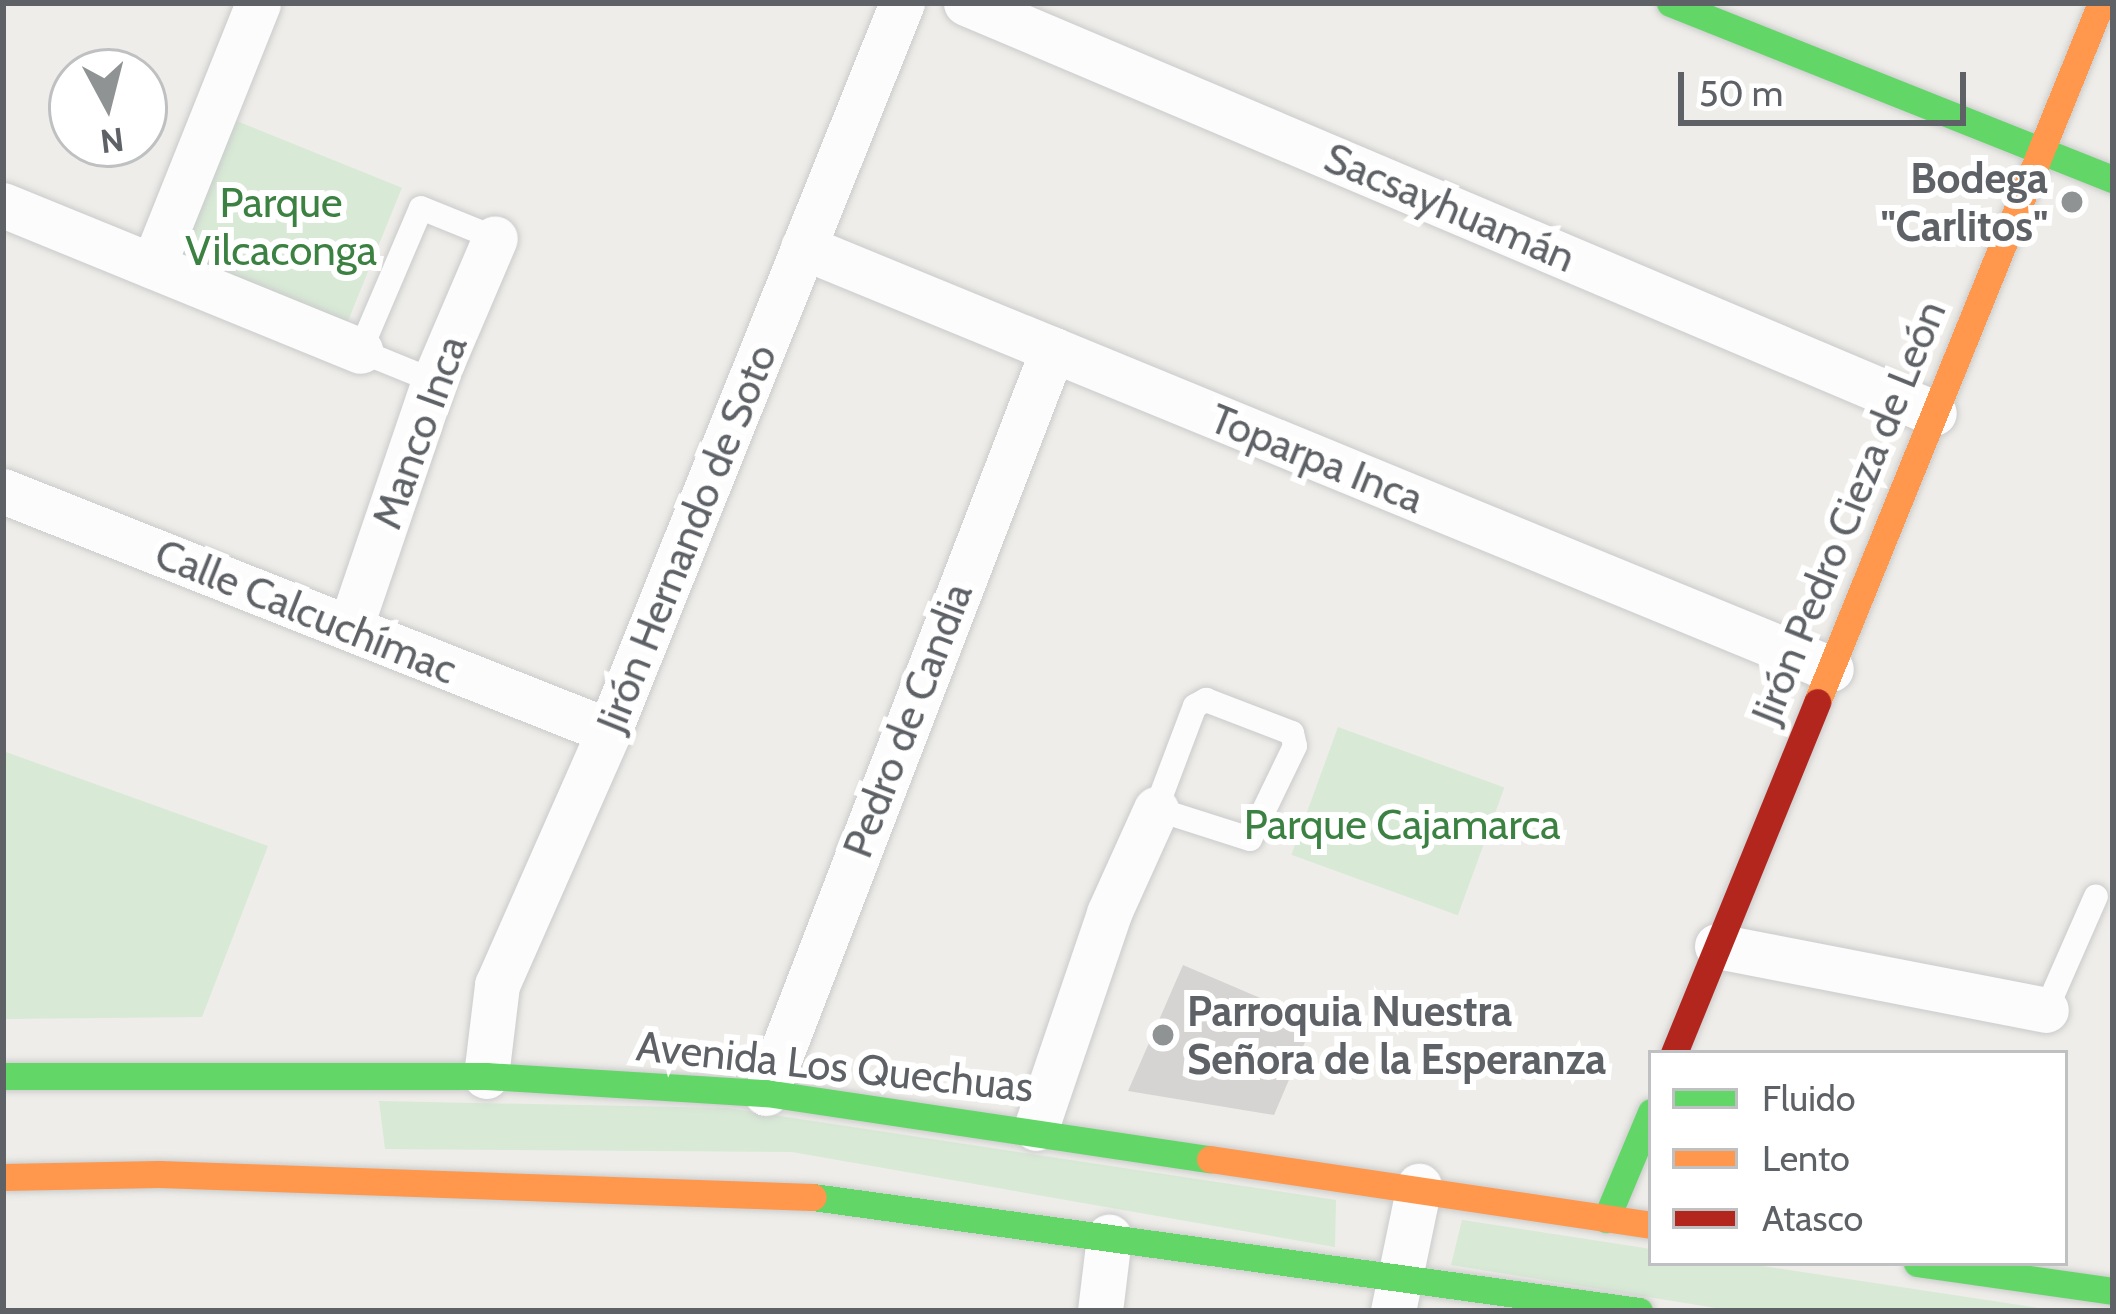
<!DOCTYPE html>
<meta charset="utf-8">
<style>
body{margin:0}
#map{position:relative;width:2116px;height:1314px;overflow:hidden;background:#eeede9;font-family:Cabin,sans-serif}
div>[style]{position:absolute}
.green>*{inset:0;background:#d8e9d6;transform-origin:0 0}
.building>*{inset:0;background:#d5d4d2}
.roads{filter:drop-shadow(0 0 3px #cacbcb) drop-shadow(0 0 3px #cacbcb)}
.lane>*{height:24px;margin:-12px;padding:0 12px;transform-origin:12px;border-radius:12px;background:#fcfcfc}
.street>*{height:45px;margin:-22.5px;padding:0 22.5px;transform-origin:22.5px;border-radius:22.5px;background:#fcfcfc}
.fast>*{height:27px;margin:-13.5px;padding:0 13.5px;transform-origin:13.5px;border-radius:13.5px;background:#63d668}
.slow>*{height:27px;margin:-13.5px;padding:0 13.5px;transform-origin:13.5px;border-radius:13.5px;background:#ff974d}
.jam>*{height:27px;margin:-13.5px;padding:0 13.5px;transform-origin:13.5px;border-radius:13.5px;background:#b3261e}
.dots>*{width:33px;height:33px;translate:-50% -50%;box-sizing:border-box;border:6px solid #fff;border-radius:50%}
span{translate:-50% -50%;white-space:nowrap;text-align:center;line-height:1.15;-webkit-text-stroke:12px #fff;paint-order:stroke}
.poi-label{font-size:42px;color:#5e6266;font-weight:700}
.right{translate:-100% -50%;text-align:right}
.left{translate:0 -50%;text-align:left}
.park-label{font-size:42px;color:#3b8141}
.street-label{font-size:42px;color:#5e6266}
.frame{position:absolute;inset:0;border:6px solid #5e6266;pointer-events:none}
.legend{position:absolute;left:1648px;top:1050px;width:420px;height:216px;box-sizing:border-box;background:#fff;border:3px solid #bfc0c2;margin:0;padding:15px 21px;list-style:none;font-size:36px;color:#5e6266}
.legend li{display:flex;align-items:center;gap:24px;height:60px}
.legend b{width:60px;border:3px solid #bfc0c2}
.north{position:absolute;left:48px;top:48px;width:120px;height:120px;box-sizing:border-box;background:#fff;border:3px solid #bfc0c2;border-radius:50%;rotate:173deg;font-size:33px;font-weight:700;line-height:48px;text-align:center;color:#5e6266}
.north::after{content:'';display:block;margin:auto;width:42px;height:54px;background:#909394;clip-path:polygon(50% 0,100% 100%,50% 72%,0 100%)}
.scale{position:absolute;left:1678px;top:72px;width:288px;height:54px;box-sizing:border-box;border:6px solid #5e6266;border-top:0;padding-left:15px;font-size:36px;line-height:42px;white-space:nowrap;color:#5e6266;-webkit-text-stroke:9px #fff;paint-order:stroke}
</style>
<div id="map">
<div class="green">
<i style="left:222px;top:115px;width:194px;height:160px;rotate:22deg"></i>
<i style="left:1338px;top:727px;width:177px;height:136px;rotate:20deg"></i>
<i style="clip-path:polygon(3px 751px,268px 846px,202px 1017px,3px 1019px)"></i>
<i style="clip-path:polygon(379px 1101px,727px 1108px,1336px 1200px,1335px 1247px,792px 1152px,385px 1149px)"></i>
<i style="clip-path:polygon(1462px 1220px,1651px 1249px,1651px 1263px,1743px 1263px,2058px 1311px,1734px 1311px,1451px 1265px)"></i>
</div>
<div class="building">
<i style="clip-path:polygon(1183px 965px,1314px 1021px,1274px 1115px,1128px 1091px)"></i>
</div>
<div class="roads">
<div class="lane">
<i style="left:434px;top:381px;width:80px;rotate:-157.9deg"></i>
<i style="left:360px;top:351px;width:155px;rotate:-66.9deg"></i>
<i style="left:421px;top:208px;width:80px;rotate:22.1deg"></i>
<i style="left:1206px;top:700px;width:92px;rotate:21deg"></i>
<i style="left:1292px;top:733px;width:13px;rotate:77deg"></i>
<i style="left:1295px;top:746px;width:103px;rotate:115.8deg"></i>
<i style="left:1250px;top:839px;width:99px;rotate:-162.3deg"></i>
<i style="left:1156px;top:809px;width:110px;rotate:-69.3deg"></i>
<i style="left:1195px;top:706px;width:13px;rotate:-29deg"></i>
<i style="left:2046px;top:1010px;width:124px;rotate:-66.3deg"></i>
</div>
<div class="street">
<i style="left:966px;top:3px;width:1051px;rotate:22.96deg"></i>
<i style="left:3px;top:205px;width:386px;rotate:22.2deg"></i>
<i style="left:803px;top:247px;width:1111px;rotate:22.32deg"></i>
<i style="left:153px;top:266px;width:283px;rotate:-68.2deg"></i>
<i style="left:3px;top:491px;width:652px;rotate:21.61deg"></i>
<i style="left:350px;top:628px;width:261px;rotate:-71.2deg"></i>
<i style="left:434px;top:381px;width:155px;rotate:-66.9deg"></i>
<i style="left:1717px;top:946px;width:335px;rotate:11deg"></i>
<i style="left:486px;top:1076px;width:92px;rotate:-83.1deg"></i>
<i style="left:497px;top:985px;width:278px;rotate:-66.2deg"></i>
<i style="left:609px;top:731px;width:785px;rotate:-68.08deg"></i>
<i style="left:766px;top:1093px;width:797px;rotate:-68.91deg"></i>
<i style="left:1036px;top:1128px;width:227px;rotate:-71.2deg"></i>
<i style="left:1109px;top:913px;width:114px;rotate:-65.7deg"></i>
<i style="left:1100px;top:1311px;width:75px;rotate:-83.1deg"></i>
<i style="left:1393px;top:1311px;width:128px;rotate:-78.3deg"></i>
</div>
<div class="fast">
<i style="left:1670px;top:3px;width:477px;rotate:21.7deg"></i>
<i style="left:3px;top:1076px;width:483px"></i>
<i style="left:486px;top:1076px;width:281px;rotate:3.5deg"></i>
<i style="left:766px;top:1093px;width:449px;rotate:8.5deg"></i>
<i style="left:813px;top:1197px;width:834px;rotate:7.86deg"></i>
<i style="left:1606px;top:1219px;width:116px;rotate:-67.2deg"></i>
<i style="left:1917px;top:1263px;width:198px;rotate:8.1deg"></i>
</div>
<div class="slow">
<i style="left:1817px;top:702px;width:754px;rotate:-67.89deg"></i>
<i style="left:1210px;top:1159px;width:446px;rotate:8.5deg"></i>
<i style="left:3px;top:1177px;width:156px;rotate:-1.1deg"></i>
<i style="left:159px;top:1174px;width:654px;rotate:2.01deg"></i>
</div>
<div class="jam">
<i style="left:1674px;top:1053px;width:379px;rotate:-67.8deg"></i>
</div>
</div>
<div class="dots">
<i style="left:2072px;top:202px;background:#909394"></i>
<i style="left:1163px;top:1035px;background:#909394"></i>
</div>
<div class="poi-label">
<span class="right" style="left:2048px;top:202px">Bodega<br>"Carlitos"</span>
<span class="left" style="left:1187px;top:1035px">Parroquia Nuestra<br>Señora de la Esperanza</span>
</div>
<div class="park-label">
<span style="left:281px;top:226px">Parque<br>Vilcaconga</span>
<span style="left:1402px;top:824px">Parque Cajamarca</span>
</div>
<div class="street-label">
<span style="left:1450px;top:207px;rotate:23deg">Sacsayhuamán</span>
<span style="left:419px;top:432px;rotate:-70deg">Manco Inca</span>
<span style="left:1317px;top:458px;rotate:22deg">Toparpa Inca</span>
<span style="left:1848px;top:512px;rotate:-68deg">Jirón Pedro Cieza de León</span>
<span style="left:686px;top:538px;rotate:-68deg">Jirón Hernando de Soto</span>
<span style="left:306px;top:611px;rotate:22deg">Calle Calcuchímac</span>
<span style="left:907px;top:720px;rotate:-69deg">Pedro de Candia</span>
<span style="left:835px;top:1066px;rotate:6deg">Avenida Los Quechuas</span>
</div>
<div class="frame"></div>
<ul class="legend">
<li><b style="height:15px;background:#63d668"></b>Fluido</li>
<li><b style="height:15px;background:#ff974d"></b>Lento</li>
<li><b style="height:15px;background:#b3261e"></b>Atasco</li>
</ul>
<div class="north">N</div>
<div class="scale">50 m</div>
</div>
